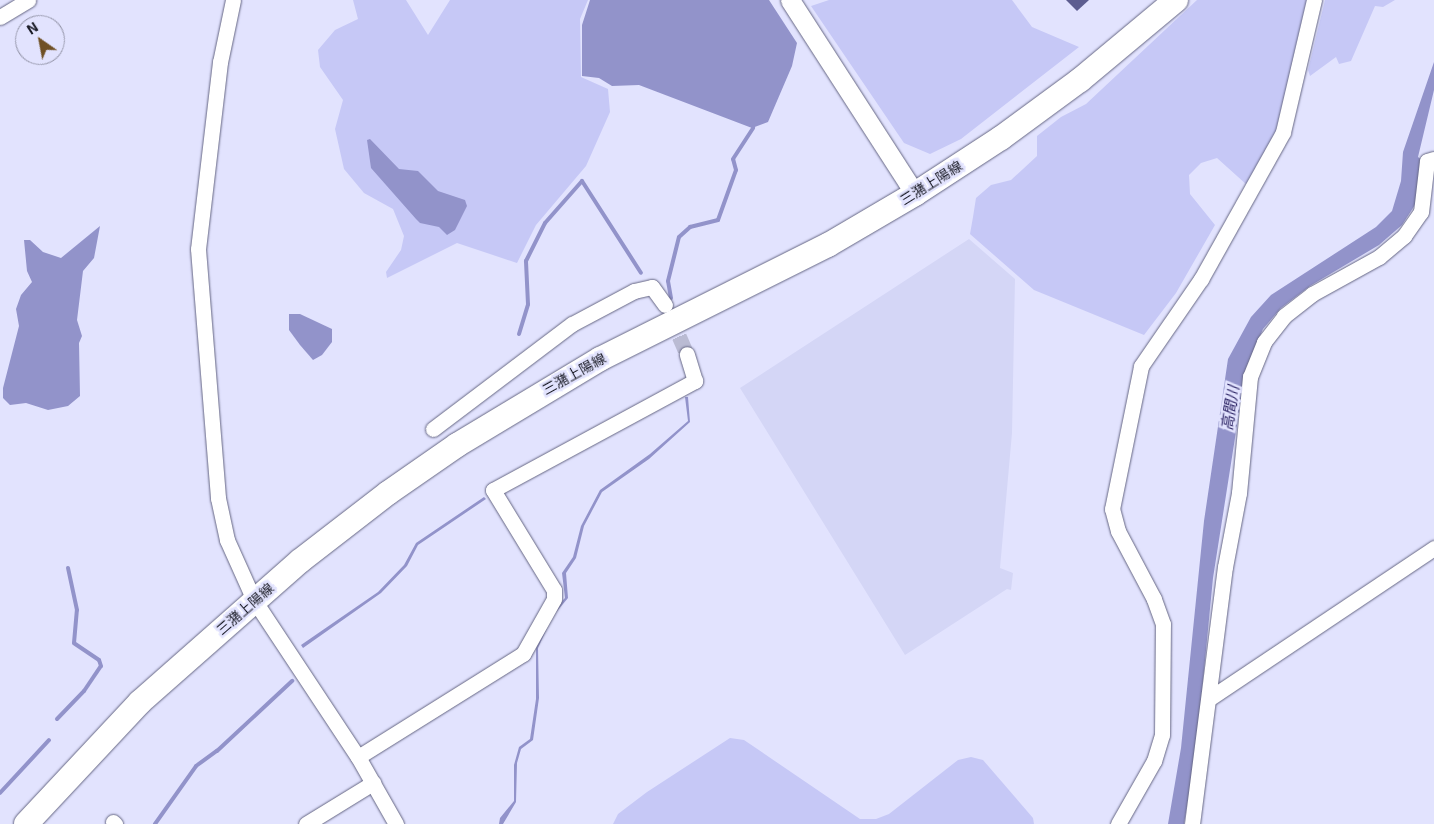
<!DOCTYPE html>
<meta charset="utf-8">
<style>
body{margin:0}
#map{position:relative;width:1434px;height:824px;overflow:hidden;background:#e2e3fe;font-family:"Exo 2","Noto Sans JP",sans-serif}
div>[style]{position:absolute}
.built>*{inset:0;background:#d4d6f6}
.green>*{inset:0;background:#c6c8f6}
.water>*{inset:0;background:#9293ca}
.stream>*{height:4px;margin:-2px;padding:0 2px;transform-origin:2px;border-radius:2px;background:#9293ca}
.building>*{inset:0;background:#5d5d90}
.minor-tunnel>*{height:15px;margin-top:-7.5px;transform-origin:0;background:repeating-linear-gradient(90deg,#babbd3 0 15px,transparent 0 23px)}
.roads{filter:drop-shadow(0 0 1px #656683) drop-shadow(0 0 1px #656683)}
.minor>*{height:15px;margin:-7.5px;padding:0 7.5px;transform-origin:7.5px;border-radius:7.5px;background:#fff}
.tertiary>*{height:19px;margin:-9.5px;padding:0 9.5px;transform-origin:9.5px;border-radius:9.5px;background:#fff}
.primary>*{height:24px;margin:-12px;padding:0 12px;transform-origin:12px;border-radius:12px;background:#fff}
span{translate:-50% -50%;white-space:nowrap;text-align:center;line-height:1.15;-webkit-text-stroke:5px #e2e3fe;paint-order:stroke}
.street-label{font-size:14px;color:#191a25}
.water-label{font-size:15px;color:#2a2263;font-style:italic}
.north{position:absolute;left:15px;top:15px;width:50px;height:50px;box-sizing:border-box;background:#e2e3fe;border:1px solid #9293a7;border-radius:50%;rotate:327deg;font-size:14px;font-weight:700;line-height:20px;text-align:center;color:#191a25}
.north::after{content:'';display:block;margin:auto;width:18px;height:22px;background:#6f5025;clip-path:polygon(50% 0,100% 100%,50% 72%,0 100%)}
</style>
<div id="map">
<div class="built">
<i style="clip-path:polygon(969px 239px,1015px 279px,1012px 433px,1000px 568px,1013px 573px,1011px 590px,1007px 589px,905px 655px,740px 388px)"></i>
</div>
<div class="green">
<i style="clip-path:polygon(353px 0,406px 0,428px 35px,450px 0,588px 0,580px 19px,581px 77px,608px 89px,610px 112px,586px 166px,536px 225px,517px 263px,457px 243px,387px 278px,386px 272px,401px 250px,404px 236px,393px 209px,364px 193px,344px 169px,335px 129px,343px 100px,320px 67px,318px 50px,335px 30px,358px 19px)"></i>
<i style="clip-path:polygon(829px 0,1012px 0,1032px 27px,1079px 47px,961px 139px,930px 154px,904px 143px,811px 6px)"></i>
<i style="clip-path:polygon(1197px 0,1308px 0,1281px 123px,1247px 185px,1217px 158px,1201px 163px,1189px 175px,1190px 194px,1215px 225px,1176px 293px,1144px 335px,1034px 290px,970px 234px,973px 217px,976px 198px,991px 185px,1011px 180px,1037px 156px,1037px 136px,1061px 117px,1086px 104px)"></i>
<i style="clip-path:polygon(1325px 0,1395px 0,1383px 7px,1375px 6px,1351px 61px,1339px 64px,1336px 57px,1310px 76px,1308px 70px)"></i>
<i style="clip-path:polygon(730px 738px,744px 740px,860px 819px,876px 819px,889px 814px,958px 760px,971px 757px,983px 760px,1033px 818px,1034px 824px,613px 824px,618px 814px,647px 792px)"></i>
</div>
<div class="water">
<i style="clip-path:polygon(590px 0,769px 0,797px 43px,792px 66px,768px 122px,752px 128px,639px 85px,612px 86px,599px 78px,582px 76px,582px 25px)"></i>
<i style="clip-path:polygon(1434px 62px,1434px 90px,1418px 157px,1422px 160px,1418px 199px,1413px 208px,1402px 225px,1379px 245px,1310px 286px,1281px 308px,1263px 329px,1246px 368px,1213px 578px,1196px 753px,1184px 824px,1168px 824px,1181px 748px,1204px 521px,1228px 359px,1251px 317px,1271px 295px,1376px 227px,1392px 211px,1401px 181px,1403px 152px)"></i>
<i style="clip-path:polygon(370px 139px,399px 169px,418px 171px,438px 191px,465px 200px,467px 206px,455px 230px,447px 235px,439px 227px,420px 223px,416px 219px,371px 168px,367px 140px)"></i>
<i style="clip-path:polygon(100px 226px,94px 258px,83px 271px,77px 320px,82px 336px,79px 343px,80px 396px,68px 406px,48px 410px,26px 403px,10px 405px,3px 398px,3px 388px,19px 326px,16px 309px,21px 295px,32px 282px,27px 271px,24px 240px,30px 240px,43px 252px,61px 258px)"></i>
<i style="clip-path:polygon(289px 314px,300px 314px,332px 329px,332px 342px,322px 355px,313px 360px,300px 345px,289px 330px)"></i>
<i style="clip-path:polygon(685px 397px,688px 397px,690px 422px,649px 459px,602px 492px,584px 526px,576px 558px,566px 573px,568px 598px,552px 617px,538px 648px,539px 698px,533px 740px,521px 749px,517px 763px,516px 802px,503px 824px,499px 824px,500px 818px,514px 801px,514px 765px,519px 747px,530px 739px,536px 699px,536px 648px,556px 607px,565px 598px,562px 573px,573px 557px,581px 526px,600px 490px,650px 454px,688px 421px)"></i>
<i style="clip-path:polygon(484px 497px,486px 499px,418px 545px,407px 566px,381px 593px,303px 648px,301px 645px,378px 592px,404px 565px,416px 543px)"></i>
</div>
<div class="stream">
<i style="left:671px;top:298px;width:17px;rotate:-100deg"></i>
<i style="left:668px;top:281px;width:45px;rotate:-76deg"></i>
<i style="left:679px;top:237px;width:15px;rotate:-42deg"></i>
<i style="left:690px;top:227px;width:29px;rotate:-14deg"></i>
<i style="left:718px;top:220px;width:53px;rotate:-70.2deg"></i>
<i style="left:736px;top:170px;width:11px;rotate:-105deg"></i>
<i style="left:733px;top:159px;width:37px;rotate:-57deg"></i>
<i style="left:519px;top:334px;width:31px;rotate:-73deg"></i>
<i style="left:528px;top:304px;width:43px;rotate:-92.7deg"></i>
<i style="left:526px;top:261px;width:42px;rotate:-63.4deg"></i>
<i style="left:545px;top:223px;width:56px;rotate:-48.6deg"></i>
<i style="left:582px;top:181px;width:109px;rotate:57.3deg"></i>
<i style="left:57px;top:719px;width:39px;rotate:-46deg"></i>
<i style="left:84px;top:691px;width:30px;rotate:-56deg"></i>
<i style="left:101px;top:666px;width:6px;rotate:-108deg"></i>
<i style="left:99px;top:660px;width:30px;rotate:-146deg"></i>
<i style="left:74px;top:643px;width:33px;rotate:-85deg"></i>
<i style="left:77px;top:610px;width:43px;rotate:-102.1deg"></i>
<i style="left:0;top:793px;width:72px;rotate:-47.2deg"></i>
<i style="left:155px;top:824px;width:71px;rotate:-54.7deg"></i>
<i style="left:196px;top:766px;width:26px;rotate:-36deg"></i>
<i style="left:217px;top:751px;width:103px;rotate:-43deg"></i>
</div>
<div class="building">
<i style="clip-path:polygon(1066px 0,1089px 0,1077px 11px)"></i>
</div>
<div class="minor-tunnel">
<i style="left:670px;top:315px;width:43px;rotate:66.4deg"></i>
</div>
<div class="roads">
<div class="minor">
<i style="left:233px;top:0;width:63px;rotate:101.8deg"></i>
<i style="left:220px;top:62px;width:188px;rotate:96.7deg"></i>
<i style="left:198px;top:249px;width:250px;rotate:85.4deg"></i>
<i style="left:218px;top:498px;width:43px;rotate:77.9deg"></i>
<i style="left:227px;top:540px;width:66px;rotate:65.8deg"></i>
<i style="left:254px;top:600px;width:188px;rotate:56.5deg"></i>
<i style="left:358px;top:757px;width:77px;rotate:60.4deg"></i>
<i style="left:0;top:17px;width:33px;rotate:-31deg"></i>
<i style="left:433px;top:429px;width:174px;rotate:-37.1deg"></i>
<i style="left:572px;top:324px;width:70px;rotate:-28deg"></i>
<i style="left:634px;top:291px;width:18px;rotate:-13deg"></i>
<i style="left:652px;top:287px;width:22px;rotate:54deg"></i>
<i style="left:1210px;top:698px;width:270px;rotate:-33.8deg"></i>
<i style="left:358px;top:757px;width:195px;rotate:-32deg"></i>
<i style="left:523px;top:654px;width:63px;rotate:-60.6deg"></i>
<i style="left:554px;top:599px;width:9px;rotate:-90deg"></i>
<i style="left:554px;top:590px;width:117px;rotate:-121.4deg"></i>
<i style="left:493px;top:490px;width:230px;rotate:-28.4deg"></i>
<i style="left:695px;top:381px;width:28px;rotate:-107deg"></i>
<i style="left:113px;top:822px;width:3px;rotate:45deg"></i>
<i style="left:306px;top:824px;width:79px;rotate:-31.5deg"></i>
<i style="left:1118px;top:824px;width:73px;rotate:-60.3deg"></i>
<i style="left:1154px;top:761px;width:27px;rotate:-73deg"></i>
<i style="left:1162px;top:735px;width:111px;rotate:-89.5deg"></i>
<i style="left:1163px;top:624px;width:27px;rotate:-110deg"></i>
<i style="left:1154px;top:599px;width:77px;rotate:-117.9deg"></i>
<i style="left:1118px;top:531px;width:23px;rotate:-105deg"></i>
<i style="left:1112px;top:509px;width:146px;rotate:-78.5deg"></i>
<i style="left:1141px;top:366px;width:106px;rotate:-55.4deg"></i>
<i style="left:1201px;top:279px;width:168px;rotate:-60.8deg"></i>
<i style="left:1283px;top:132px;width:136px;rotate:-76.8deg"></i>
<i style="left:1192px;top:824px;width:259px;rotate:-82.7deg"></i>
<i style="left:1225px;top:567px;width:75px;rotate:-79.3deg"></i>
<i style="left:1239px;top:493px;width:117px;rotate:-84.6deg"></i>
<i style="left:1250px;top:377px;width:38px;rotate:-68deg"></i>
<i style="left:1264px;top:342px;width:33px;rotate:-52deg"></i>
<i style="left:1284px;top:316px;width:36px;rotate:-38deg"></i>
<i style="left:1312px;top:294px;width:77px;rotate:-28.9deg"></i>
<i style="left:1379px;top:257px;width:33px;rotate:-40deg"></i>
<i style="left:1404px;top:236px;width:29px;rotate:-55deg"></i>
<i style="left:1421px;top:212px;width:51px;rotate:-83.3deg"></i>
<i style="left:1427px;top:161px;width:7px;rotate:-16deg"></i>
</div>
<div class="tertiary">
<i style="left:790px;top:0;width:231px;rotate:57.2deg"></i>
</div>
<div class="primary">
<i style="left:26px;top:824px;width:167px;rotate:-46.9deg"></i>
<i style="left:140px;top:702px;width:213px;rotate:-41.4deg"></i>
<i style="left:300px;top:561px;width:111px;rotate:-37.7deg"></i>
<i style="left:388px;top:493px;width:84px;rotate:-34.8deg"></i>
<i style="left:457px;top:445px;width:167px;rotate:-31deg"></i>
<i style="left:600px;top:359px;width:255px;rotate:-26.6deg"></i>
<i style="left:828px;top:245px;width:101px;rotate:-30.4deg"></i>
<i style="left:915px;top:194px;width:103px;rotate:-33.1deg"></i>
<i style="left:1001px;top:138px;width:98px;rotate:-36.3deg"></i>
<i style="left:1080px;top:80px;width:125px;rotate:-39.8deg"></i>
</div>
</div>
<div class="street-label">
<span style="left:931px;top:183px;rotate:-32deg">三潴上陽線</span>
<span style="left:574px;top:374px;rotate:-29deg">三潴上陽線</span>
<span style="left:245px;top:609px;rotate:-41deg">三潴上陽線</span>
</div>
<div class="water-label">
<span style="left:1230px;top:408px;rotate:-81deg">高間川</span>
</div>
<div class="north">N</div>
</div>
